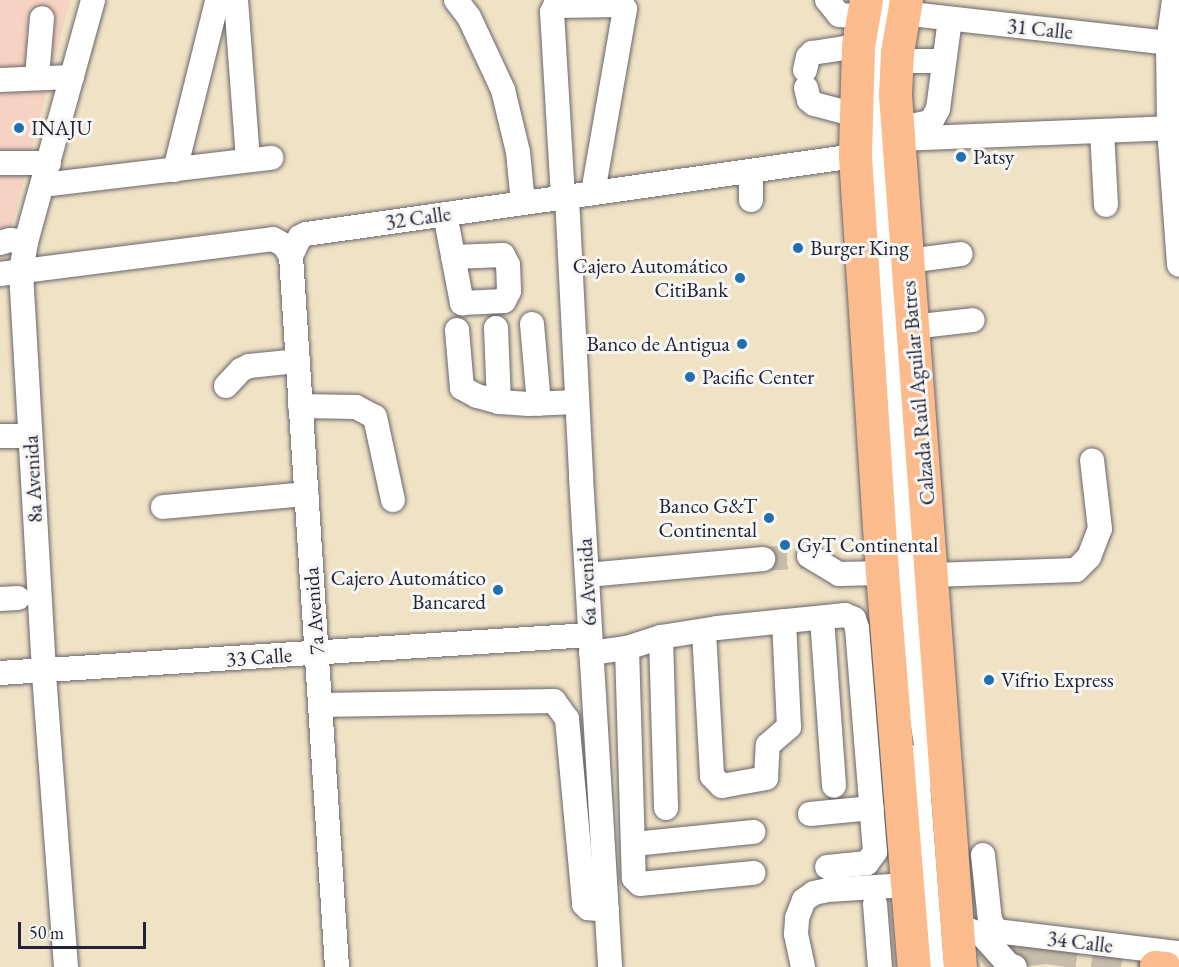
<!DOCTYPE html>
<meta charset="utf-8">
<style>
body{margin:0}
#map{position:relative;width:1179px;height:967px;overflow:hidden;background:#efe2c5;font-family:"EB Garamond",serif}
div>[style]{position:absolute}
.built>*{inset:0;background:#f5d2c2}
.minor-tunnel>*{height:24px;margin-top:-12px;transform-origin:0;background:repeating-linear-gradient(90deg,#c6bca9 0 24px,transparent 0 36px)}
.major-tunnel>*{height:30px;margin-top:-15px;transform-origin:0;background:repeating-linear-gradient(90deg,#c6bca9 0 30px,transparent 0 45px)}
.roads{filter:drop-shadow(0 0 2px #6a656b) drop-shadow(0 0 2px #6a656b)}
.minor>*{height:24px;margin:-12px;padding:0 12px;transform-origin:12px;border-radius:12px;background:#fff}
.major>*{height:30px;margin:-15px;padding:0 15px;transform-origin:15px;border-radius:15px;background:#fbbb8c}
.highway>*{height:33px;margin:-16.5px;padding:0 16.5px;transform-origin:16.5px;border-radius:16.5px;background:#fbbb8c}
.dots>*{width:16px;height:16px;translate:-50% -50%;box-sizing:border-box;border:3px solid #f6f6f2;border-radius:50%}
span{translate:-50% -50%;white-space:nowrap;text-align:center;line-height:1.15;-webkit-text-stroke:6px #f6f6f2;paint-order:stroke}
.street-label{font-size:21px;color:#22223b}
.poi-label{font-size:21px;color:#22223b}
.left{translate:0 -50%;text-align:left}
.right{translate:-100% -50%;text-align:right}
.scale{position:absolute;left:18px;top:922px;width:128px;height:27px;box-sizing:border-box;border:3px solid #22223b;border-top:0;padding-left:8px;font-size:18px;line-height:21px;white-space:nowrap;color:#22223b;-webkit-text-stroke:4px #f6f6f2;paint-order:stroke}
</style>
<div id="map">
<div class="built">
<i style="clip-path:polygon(0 0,70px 0,4px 256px,0 257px)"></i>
</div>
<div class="minor-tunnel">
<i style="left:763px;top:559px;width:46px;rotate:-3.7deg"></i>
</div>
<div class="major-tunnel">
<i style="left:985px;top:967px;width:11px;rotate:-34deg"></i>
<i style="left:994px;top:961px;width:26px;rotate:-21deg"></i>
<i style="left:1018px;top:952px;width:30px;rotate:-6deg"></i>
<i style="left:1048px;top:949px;width:108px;rotate:9deg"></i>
</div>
<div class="roads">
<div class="minor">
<i style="left:236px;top:0;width:160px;rotate:85.7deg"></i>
<i style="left:456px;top:0;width:21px;rotate:53deg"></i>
<i style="left:469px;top:17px;width:81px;rotate:65deg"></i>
<i style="left:503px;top:90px;width:64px;rotate:76.4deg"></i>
<i style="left:518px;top:152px;width:51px;rotate:84.4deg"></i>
<i style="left:827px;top:0;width:19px;rotate:51deg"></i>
<i style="left:839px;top:15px;width:15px;rotate:4deg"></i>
<i style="left:880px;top:0;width:102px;rotate:91.1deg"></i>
<i style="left:878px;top:102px;width:555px;rotate:86.49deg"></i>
<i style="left:912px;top:656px;width:121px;rotate:81deg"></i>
<i style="left:1174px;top:0;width:43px;rotate:97.9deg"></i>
<i style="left:1168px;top:43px;width:85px;rotate:89.3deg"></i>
<i style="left:1169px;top:128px;width:137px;rotate:85.8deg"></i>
<i style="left:902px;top:13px;width:279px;rotate:6.4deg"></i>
<i style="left:896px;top:61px;width:48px"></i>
<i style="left:805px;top:70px;width:13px;rotate:-77deg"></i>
<i style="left:808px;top:57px;width:6px;rotate:-45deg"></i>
<i style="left:812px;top:53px;width:47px;rotate:-8.7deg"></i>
<i style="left:858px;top:46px;width:14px;rotate:-98deg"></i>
<i style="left:37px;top:77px;width:59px;rotate:-85.2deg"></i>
<i style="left:0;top:80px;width:72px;rotate:-2.4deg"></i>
<i style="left:806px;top:88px;width:12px;rotate:76deg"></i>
<i style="left:809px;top:100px;width:6px;rotate:39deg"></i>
<i style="left:814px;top:104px;width:43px;rotate:14.7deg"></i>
<i style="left:900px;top:128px;width:32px;rotate:-11deg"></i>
<i style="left:931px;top:122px;width:15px;rotate:-62deg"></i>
<i style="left:938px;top:109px;width:91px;rotate:-82.4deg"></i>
<i style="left:1102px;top:131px;width:74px;rotate:86.9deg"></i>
<i style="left:898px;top:139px;width:271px;rotate:-2.3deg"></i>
<i style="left:0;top:163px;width:49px"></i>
<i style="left:175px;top:170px;width:174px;rotate:-76deg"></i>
<i style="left:751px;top:171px;width:29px;rotate:90deg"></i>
<i style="left:43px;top:185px;width:230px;rotate:-6.8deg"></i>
<i style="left:563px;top:197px;width:185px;rotate:-93.4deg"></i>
<i style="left:552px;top:12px;width:7px;rotate:-63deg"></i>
<i style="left:555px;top:6px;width:67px;rotate:-0.9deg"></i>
<i style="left:622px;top:5px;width:5px;rotate:53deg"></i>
<i style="left:625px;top:9px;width:187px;rotate:99.9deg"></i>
<i style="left:567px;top:197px;width:280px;rotate:87.1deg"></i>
<i style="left:581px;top:477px;width:491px;rotate:86.6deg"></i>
<i style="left:445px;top:214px;width:91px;rotate:79.2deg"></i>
<i style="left:462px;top:303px;width:42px;rotate:-2.7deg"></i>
<i style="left:504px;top:301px;width:11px;rotate:-63deg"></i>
<i style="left:509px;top:291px;width:26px;rotate:-92deg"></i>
<i style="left:508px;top:265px;width:11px;rotate:-117deg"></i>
<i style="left:503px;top:255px;width:50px;rotate:177.7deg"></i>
<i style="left:0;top:243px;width:10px;rotate:-17deg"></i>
<i style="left:10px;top:240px;width:16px;rotate:7deg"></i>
<i style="left:291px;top:256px;width:21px;rotate:-65deg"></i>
<i style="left:300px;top:237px;width:7px;rotate:-27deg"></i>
<i style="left:306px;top:234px;width:555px;rotate:-8.09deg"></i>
<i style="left:908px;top:261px;width:53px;rotate:-7.5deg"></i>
<i style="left:0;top:274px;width:275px;rotate:-7.3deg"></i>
<i style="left:273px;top:239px;width:13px;rotate:29deg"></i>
<i style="left:284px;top:245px;width:13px;rotate:58deg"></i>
<i style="left:291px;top:256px;width:712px;rotate:86.3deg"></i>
<i style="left:532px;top:324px;width:80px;rotate:85deg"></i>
<i style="left:912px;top:327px;width:61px;rotate:-6.5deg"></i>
<i style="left:496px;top:328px;width:74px;rotate:87.7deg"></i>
<i style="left:457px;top:330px;width:58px;rotate:85.1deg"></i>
<i style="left:462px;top:388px;width:17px;rotate:28deg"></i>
<i style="left:477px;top:396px;width:23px;rotate:15deg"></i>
<i style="left:499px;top:402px;width:30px;rotate:4deg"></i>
<i style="left:529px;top:404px;width:48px;rotate:-2.4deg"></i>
<i style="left:226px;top:386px;width:22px;rotate:-47deg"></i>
<i style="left:241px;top:370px;width:9px;rotate:-27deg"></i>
<i style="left:249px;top:366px;width:48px;rotate:-5.9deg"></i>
<i style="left:300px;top:406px;width:56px;rotate:1deg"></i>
<i style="left:356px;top:407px;width:21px;rotate:28deg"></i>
<i style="left:375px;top:417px;width:85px;rotate:77.8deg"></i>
<i style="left:0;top:436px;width:30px"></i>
<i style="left:163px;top:507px;width:144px;rotate:-5.2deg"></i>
<i style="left:809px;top:556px;width:35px;rotate:31deg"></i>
<i style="left:839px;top:574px;width:43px;rotate:-1.3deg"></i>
<i style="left:587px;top:575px;width:177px;rotate:-5.2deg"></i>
<i style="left:933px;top:575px;width:143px;rotate:-2deg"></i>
<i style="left:1076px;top:570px;width:18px;rotate:-45deg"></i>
<i style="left:1089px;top:557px;width:30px;rotate:-69deg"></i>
<i style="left:1100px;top:529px;width:69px;rotate:-96.6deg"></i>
<i style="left:0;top:599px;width:18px;rotate:-3deg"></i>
<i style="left:822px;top:618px;width:168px;rotate:85.9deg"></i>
<i style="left:704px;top:632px;width:144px;rotate:86.8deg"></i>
<i style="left:712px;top:776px;width:14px;rotate:45deg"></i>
<i style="left:722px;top:786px;width:45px;rotate:-10.3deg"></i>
<i style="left:766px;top:778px;width:33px;rotate:-87deg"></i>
<i style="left:768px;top:745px;width:28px;rotate:-41deg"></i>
<i style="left:789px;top:727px;width:106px;rotate:-92.7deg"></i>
<i style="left:661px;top:637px;width:171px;rotate:88.3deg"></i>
<i style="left:627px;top:648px;width:230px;rotate:88.3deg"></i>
<i style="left:634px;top:878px;width:8px;rotate:45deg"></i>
<i style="left:640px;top:884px;width:114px;rotate:-5.6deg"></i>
<i style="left:591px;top:653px;width:36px;rotate:-8deg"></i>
<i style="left:627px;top:648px;width:36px;rotate:-18deg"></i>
<i style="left:661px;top:637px;width:57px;rotate:-9.1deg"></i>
<i style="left:717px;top:628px;width:129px;rotate:-5.8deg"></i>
<i style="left:845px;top:615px;width:10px;rotate:24deg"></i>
<i style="left:854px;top:619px;width:9px;rotate:72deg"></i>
<i style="left:857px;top:628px;width:225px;rotate:85.4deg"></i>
<i style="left:875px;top:852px;width:14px;rotate:126deg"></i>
<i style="left:867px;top:863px;width:40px;rotate:174.3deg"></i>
<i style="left:0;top:673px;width:591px;rotate:-3.69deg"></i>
<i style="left:320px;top:705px;width:234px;rotate:-1deg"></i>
<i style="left:554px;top:701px;width:22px;rotate:54deg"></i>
<i style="left:567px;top:719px;width:186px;rotate:84.7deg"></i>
<i style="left:584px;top:904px;width:6px;rotate:45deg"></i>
<i style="left:588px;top:908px;width:19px;rotate:6deg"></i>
<i style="left:916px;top:757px;width:211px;rotate:85.6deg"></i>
<i style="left:810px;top:814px;width:62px;rotate:-5.5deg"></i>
<i style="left:634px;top:844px;width:120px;rotate:-5.8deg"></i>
<i style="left:983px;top:855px;width:65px;rotate:83.9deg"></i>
<i style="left:990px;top:920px;width:13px;rotate:61deg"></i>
<i style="left:875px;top:904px;width:63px;rotate:85.5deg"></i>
<i style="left:969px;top:930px;width:14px;rotate:21deg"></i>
<i style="left:982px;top:935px;width:40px;rotate:48deg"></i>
<i style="left:1009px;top:965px;width:6px;rotate:18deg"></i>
<i style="left:982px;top:935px;width:15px;rotate:-16deg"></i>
<i style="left:996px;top:931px;width:184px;rotate:6.9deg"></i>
<i style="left:66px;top:967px;width:297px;rotate:-94.3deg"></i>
<i style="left:44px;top:671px;width:401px;rotate:-93.3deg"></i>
<i style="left:21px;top:271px;width:29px;rotate:-80deg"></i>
<i style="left:26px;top:242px;width:251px;rotate:-74.5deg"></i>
<i style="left:803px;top:967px;width:34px;rotate:-102deg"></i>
<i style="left:796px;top:934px;width:16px;rotate:-86deg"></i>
<i style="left:797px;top:918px;width:19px;rotate:-69deg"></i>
<i style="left:804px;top:900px;width:12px;rotate:-35deg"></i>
<i style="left:814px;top:893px;width:14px;rotate:-12deg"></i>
<i style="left:828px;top:890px;width:79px;rotate:-3.6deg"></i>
</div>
<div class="major">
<i style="left:1155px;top:966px;width:11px;rotate:5deg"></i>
</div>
<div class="highway">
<i style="left:866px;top:0;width:47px;rotate:99.9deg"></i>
<i style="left:858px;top:46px;width:110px;rotate:91.6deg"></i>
<i style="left:855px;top:156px;width:418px;rotate:86.3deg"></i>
<i style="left:882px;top:573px;width:395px;rotate:85.4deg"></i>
<i style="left:906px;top:0;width:53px;rotate:99.8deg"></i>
<i style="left:897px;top:52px;width:43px;rotate:92.7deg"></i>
<i style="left:895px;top:95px;width:874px;rotate:85.74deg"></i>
</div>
</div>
<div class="dots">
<i style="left:19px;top:128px;background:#1f6fb2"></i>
<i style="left:961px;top:157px;background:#1f6fb2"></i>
<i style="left:798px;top:248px;background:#1f6fb2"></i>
<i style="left:740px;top:278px;background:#1f6fb2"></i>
<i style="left:742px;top:344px;background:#1f6fb2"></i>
<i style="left:690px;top:377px;background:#1f6fb2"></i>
<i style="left:769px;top:518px;background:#1f6fb2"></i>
<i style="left:785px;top:545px;background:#1f6fb2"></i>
<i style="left:498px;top:590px;background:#1f6fb2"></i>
<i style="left:989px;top:680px;background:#1f6fb2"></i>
</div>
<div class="street-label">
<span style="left:1040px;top:29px;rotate:6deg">31 Calle</span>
<span style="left:418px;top:218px;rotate:-8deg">32 Calle</span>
<span style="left:918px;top:393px;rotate:-95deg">Calzada Raúl Aguilar Batres</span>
<span style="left:33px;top:479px;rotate:-93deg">8a Avenida</span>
<span style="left:587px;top:582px;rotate:-93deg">6a Avenida</span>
<span style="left:314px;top:611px;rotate:-94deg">7a Avenida</span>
<span style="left:259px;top:657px;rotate:-4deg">33 Calle</span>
<span style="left:1080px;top:942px;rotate:7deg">34 Calle</span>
</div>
<div class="poi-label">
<span class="left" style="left:31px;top:128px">INAJU</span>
<span class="left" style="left:973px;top:157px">Patsy</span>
<span class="left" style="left:810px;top:248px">Burger King</span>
<span class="right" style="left:728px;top:278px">Cajero Automático<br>CitiBank</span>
<span class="right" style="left:730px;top:344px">Banco de Antigua</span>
<span class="left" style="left:702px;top:377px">Pacific Center</span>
<span class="right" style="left:757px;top:518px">Banco G&amp;T<br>Continental</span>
<span class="left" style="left:797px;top:545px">GyT Continental</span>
<span class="right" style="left:486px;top:590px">Cajero Automático<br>Bancared</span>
<span class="left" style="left:1001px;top:680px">Vifrio Express</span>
</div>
<div class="scale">50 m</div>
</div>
